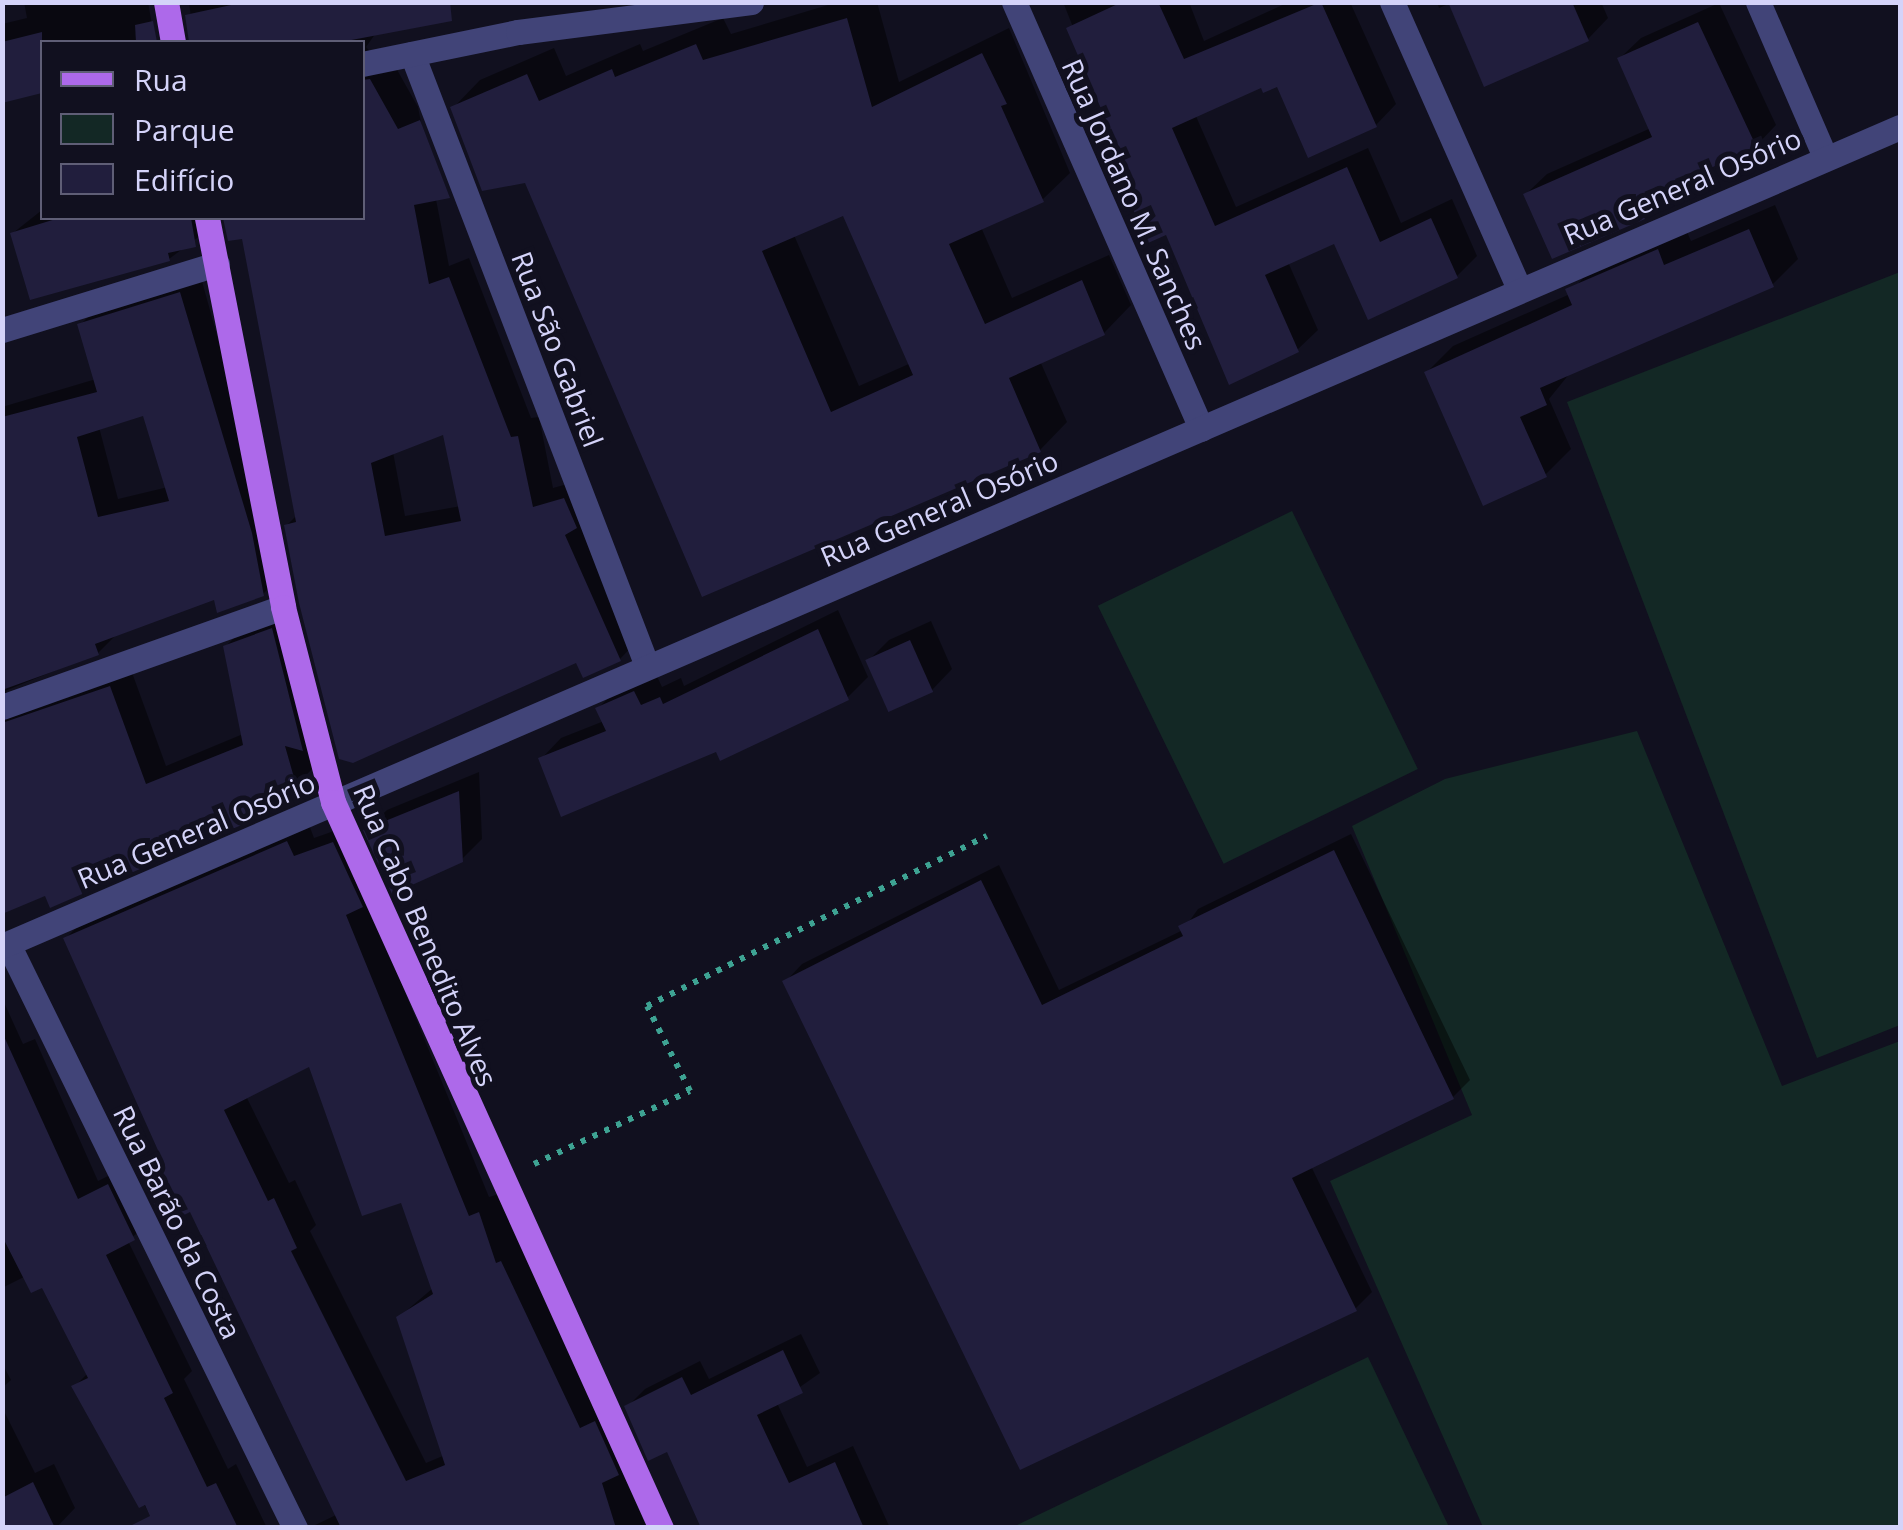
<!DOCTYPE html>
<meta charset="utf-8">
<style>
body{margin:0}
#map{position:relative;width:1903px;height:1530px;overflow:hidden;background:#11101f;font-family:"Open Sans",sans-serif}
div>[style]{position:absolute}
.green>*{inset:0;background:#132825;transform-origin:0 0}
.shadow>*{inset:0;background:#0007}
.building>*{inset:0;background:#211e3d;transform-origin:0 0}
.path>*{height:6px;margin-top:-3px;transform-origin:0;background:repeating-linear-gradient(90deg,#3ea393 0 5px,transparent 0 13px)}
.minor>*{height:25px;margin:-12.5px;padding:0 12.5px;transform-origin:12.5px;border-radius:12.5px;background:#414478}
.major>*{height:25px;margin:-12.5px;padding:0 12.5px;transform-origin:12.5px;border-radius:12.5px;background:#ad69ea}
span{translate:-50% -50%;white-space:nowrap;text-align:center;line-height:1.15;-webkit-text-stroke:10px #11101f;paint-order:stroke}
.street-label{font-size:28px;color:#d4d3f9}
.frame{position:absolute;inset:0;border:5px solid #d4d3f9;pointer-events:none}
.legend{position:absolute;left:40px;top:40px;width:325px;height:180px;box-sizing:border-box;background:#11101f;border:2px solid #5f5e76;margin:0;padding:12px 18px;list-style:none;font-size:30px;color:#d4d3f9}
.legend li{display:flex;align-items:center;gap:20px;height:50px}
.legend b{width:50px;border:2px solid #5f5e76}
</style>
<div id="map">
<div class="green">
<i style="clip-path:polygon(1900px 272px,1900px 1025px,1817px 1058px,1567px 402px)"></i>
<i style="left:1292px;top:511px;width:287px;height:216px;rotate:64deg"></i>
<i style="clip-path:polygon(1637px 731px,1782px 1086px,1900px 1041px,1900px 1527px,1483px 1527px,1330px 1181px,1472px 1115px,1352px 826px,1445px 779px)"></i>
<i style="clip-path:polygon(1368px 1357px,1449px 1527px,1013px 1527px)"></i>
</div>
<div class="shadow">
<i style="clip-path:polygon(24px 2px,148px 2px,155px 42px,42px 42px,42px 90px,2px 100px,2px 24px,27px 18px)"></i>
<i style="clip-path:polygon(evenodd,189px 2px,398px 2px,366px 47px,377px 59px,391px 59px,418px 107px,449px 266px,469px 258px,531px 418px,539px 417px,553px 488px,585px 479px,640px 638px,620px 659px,577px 660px,286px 526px,297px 515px,244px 236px,230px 238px,225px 218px,362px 218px,362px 42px,194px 42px,189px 2px,445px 432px,461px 506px,405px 516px,393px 452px,445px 432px)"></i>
<i style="clip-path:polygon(evenodd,838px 2px,877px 2px,899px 82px,1009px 28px,1070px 173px,1042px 200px,981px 227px,1012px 298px,1109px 255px,1131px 305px,1104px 333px,1040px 361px,1067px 422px,1040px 450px,703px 594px,521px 163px,453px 108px,480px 80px,554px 48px,566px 76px,640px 44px,643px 51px,723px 18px,731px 34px,838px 2px,844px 213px,911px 363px,859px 386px,794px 235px,844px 213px)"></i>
<i style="clip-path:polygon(1063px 2px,1189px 2px,1204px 41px,1289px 2px,1350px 2px,1396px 104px,1376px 125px,1278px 84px,1262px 84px,1195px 114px,1236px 207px,1368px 148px,1401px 223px,1452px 199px,1477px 256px,1457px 276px,1335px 241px,1288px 262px,1318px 330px,1297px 350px,1167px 232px,1122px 178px,1130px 170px)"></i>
<i style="clip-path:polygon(1437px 2px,1601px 2px,1608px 18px,1588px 39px,1451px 3px,1439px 8px)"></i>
<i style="clip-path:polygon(1719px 3px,1776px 125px,1756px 146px,1660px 187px,1664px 197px,1643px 217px,1526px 194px,1547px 174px,1651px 128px,1620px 58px,1641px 38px)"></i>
<i style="clip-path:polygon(1775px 205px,1798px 259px,1772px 285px,1570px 373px,1549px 399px,1571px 449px,1545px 475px,1427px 372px,1453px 346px,1570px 294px,1594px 264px,1684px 225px,1691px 241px)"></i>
<i style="clip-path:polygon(42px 210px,42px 218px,215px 218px,216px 224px,169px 259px,13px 233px)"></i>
<i style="clip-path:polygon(evenodd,200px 274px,283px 574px,263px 594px,216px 597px,118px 633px,98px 653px,5px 691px,28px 704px,130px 667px,166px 766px,243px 734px,226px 646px,246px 626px,292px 610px,315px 766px,273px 809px,2px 912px,2px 407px,96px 379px,80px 325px,100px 305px,200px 274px,145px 413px,168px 487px,118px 499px,99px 427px,145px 413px)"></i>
<i style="clip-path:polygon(838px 610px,868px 677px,847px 698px,718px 749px,541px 759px,561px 738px,604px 721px,598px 708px,619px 688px,655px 672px,662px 687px,681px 678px,684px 686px)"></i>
<i style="clip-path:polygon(931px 621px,952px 669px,932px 690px,868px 661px,889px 640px)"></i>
<i style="clip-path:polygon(479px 772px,482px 839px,461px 860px,366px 830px,387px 810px)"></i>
<i style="clip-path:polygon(evenodd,308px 822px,314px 838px,354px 824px,367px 899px,489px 1197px,499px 1194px,647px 1528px,309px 1528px,338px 1514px,192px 1209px,140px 1170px,160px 1149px,66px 938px,86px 918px,308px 822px,310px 1063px,402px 1199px,433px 1288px,399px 1317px,445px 1455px,426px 1463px,310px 1231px,316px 1225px,295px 1180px,289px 1183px,246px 1096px,310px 1063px)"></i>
<i style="clip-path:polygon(1351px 834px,1470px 1080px,1453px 1097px,1311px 1166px,1372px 1292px,1355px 1309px,786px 981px,802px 964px,999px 865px,1059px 990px,1183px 930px,1198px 909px)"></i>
<i style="clip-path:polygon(2px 998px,23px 1044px,35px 1039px,98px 1181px,128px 1166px,154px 1218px,128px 1241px,192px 1371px,184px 1379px,228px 1469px,236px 1464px,267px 1528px,158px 1528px,74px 1387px,88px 1373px,43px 1285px,26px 1276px,2px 1288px)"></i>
<i style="clip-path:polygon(801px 1334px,820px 1373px,777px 1403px,807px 1467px,853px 1446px,890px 1528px,738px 1528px,627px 1407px,645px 1389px,700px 1361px,709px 1379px)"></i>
<i style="clip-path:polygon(2px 1363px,11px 1380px,2px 1388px)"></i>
<i style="clip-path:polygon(2px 1407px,35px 1473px,54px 1464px,75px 1508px,56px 1528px,2px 1528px)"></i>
</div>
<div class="building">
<i style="clip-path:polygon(245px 2px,450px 2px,452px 21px,341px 42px,189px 42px,185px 15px)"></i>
<i style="clip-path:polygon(1122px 2px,1158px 2px,1184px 59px,1321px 2px,1377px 127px,1308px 158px,1277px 87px,1263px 93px,1261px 88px,1172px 128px,1215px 226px,1347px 167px,1380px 242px,1431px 218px,1458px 278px,1368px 320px,1334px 244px,1265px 275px,1299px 352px,1229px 385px,1166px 235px,1148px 243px,1119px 178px,1129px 173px,1066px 28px)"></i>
<i style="clip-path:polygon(1448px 2px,1572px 2px,1589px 41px,1484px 87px)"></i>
<i style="clip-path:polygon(evenodd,847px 18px,872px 107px,982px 53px,1007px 104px,1001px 106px,1044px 202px,949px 244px,985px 324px,1082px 280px,1105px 335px,1009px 378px,1041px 452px,702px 597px,525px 183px,482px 191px,450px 107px,527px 74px,539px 101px,612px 69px,615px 77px,696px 44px,703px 60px,847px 18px,843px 216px,913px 375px,831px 412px,762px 251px,843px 216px)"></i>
<i style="clip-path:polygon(153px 21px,157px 42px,136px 42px,135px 25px)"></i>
<i style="clip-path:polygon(1698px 22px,1757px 148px,1636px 200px,1645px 219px,1552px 259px,1523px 194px,1652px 137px,1617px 58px)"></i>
<i style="clip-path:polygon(42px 32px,42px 93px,2px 103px,2px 42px)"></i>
<i style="clip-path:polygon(evenodd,370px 79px,398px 129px,420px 120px,450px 198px,414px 205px,429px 284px,449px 277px,511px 437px,518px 436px,533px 507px,564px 498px,577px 528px,565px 535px,621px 661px,583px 678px,576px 663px,353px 763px,339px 759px,299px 603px,284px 525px,296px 522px,242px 239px,228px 241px,223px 218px,362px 218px,362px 80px,370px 79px,443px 435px,461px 521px,385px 536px,371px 463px,443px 435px)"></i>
<i style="clip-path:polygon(59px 218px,191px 218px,196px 247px,168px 253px,170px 261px,30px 300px,10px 233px)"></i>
<i style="clip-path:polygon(1749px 229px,1774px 287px,1540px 388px,1547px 405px,1520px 417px,1547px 477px,1483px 506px,1424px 372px,1572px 305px,1565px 289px,1658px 249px,1664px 265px)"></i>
<i style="clip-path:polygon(evenodd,180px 292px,252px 533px,264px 596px,217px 613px,214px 600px,95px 644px,99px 655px,2px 690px,2px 417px,97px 392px,77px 324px,180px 292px,143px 416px,169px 501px,98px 517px,77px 437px,143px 416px)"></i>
<i style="clip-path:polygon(272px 628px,303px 751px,285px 746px,297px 788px,270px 800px,274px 811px,50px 908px,45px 896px,2px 914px,2px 723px,110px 686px,146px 784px,243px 745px,223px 646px)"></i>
<i style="clip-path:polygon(818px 629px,849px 700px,720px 761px,716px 752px,561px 817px,538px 758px,606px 731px,595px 708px,634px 691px,641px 705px,660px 697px,663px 704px)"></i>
<i style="left:910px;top:640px;width:57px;height:49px;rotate:66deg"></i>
<i style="clip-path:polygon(459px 791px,463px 862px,392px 894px,363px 830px)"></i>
<i style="clip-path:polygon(evenodd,287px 841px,294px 856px,333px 842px,363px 907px,346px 915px,469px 1216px,479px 1212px,496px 1263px,501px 1261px,580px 1428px,595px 1421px,619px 1475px,602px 1483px,616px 1528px,341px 1528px,190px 1212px,164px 1225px,137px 1169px,161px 1157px,63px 938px,287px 841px,309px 1067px,362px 1216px,401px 1203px,433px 1294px,396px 1317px,445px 1465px,406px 1481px,291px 1251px,297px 1248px,274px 1198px,268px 1201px,224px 1110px,309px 1067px)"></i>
<i style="clip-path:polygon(1334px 850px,1454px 1099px,1292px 1178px,1357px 1311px,1020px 1470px,782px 981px,981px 880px,1042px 1005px,1183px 936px,1178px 926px)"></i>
<i style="clip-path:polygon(2px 1032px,78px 1199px,108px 1184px,135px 1240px,106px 1255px,173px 1393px,164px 1398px,207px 1487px,216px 1483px,238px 1528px,126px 1528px,150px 1516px,145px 1505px,139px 1508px,71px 1386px,88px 1378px,42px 1288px,31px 1293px,2px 1236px)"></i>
<i style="clip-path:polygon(783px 1350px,803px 1393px,757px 1415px,789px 1483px,835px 1462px,864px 1528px,701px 1528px,667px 1452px,648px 1461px,624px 1406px,682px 1377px,691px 1395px)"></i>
<i style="clip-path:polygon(33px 1482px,55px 1528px,2px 1528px,2px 1498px)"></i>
</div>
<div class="path">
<i style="left:534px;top:1164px;width:172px;rotate:-25.1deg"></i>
<i style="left:690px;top:1091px;width:95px;rotate:-116.8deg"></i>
<i style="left:647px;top:1006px;width:380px;rotate:-26.6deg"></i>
</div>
<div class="minor">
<i style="left:1014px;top:2px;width:466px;rotate:66.3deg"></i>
<i style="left:1392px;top:2px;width:313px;rotate:66.1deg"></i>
<i style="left:1758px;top:2px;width:169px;rotate:66.6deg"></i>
<i style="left:412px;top:54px;width:656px;rotate:68.99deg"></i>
<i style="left:362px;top:64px;width:159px;rotate:-11.6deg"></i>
<i style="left:518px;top:32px;width:235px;rotate:-7.3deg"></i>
<i style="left:2px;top:330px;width:225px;rotate:-17.1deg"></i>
<i style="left:2px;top:707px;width:298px;rotate:-19.6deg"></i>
<i style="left:8px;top:944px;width:651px;rotate:63.83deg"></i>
<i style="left:2px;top:946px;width:2067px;rotate:-23.34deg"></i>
</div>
<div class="major">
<i style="left:166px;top:2px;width:41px;rotate:80.1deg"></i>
<i style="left:207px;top:218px;width:396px;rotate:78.9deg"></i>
<i style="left:283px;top:607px;width:201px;rotate:75.6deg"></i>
<i style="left:333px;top:802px;width:797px;rotate:65.69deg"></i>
</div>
<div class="street-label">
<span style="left:1682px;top:186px;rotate:-23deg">Rua General Osório</span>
<span style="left:1135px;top:204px;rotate:66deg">Rua Jordano M. Sanches</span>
<span style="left:558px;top:349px;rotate:69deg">Rua São Gabriel</span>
<span style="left:939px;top:508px;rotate:-23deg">Rua General Osório</span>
<span style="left:196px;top:830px;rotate:-23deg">Rua General Osório</span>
<span style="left:426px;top:935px;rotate:67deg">Rua Cabo Benedito Alves</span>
<span style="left:178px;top:1222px;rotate:64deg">Rua Barão da Costa</span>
</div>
<div class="frame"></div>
<ul class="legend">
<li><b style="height:12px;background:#ad69ea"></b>Rua</li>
<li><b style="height:28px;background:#132825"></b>Parque</li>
<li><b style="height:28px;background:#211e3d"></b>Edifício</li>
</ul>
</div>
